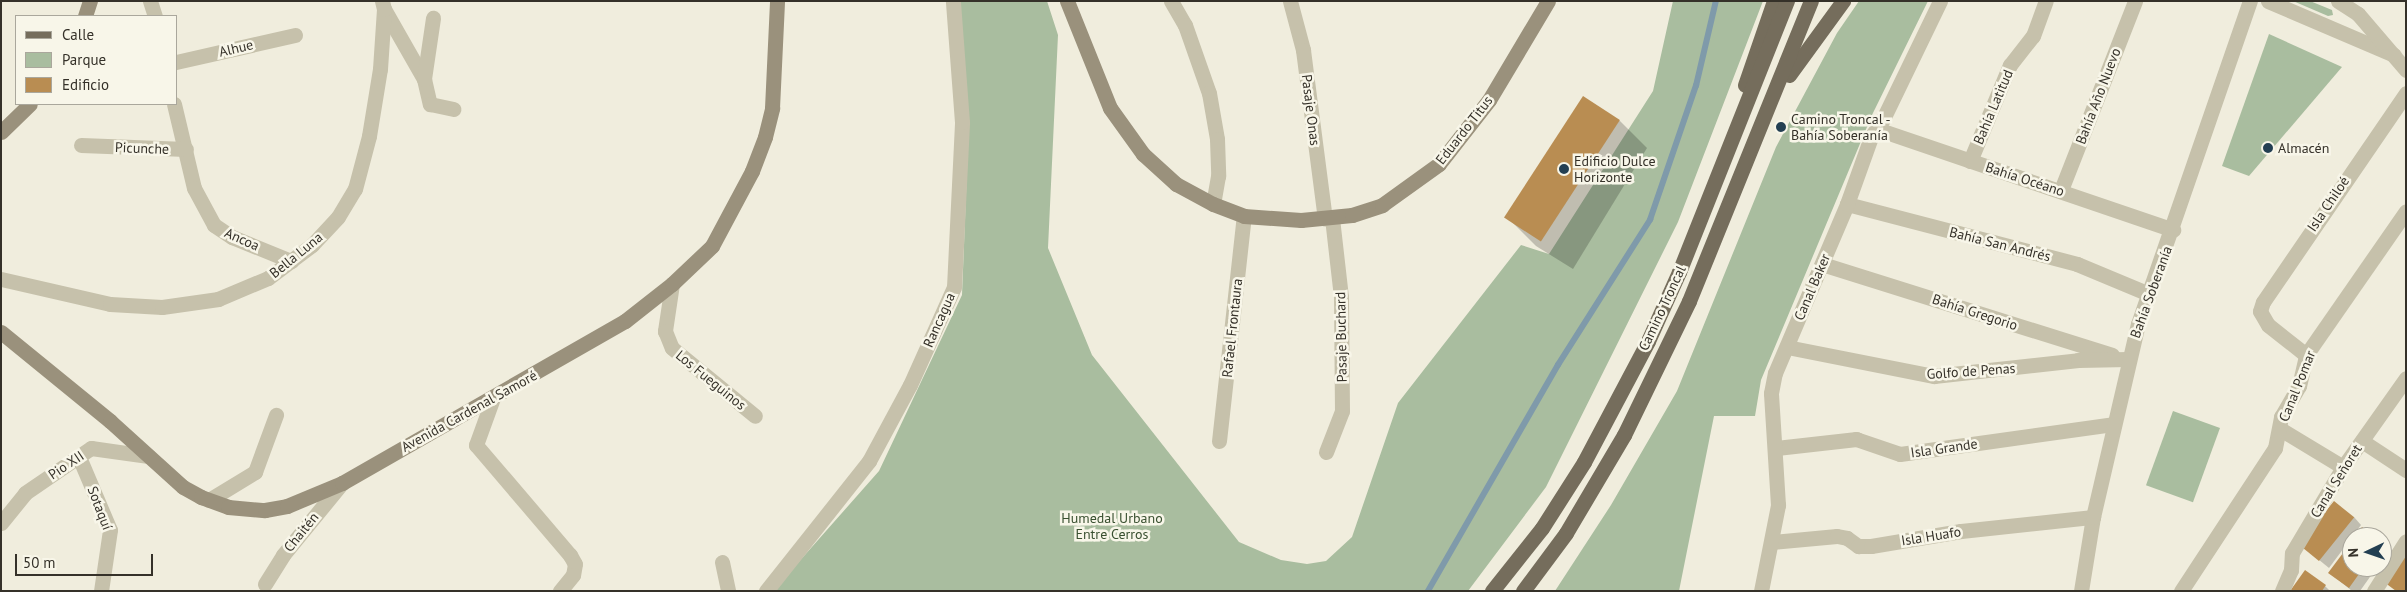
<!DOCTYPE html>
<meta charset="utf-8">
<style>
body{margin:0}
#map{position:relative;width:2407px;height:592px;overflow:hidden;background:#f0eddd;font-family:"PT Sans",sans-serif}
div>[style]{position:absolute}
.green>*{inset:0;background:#a9bd9f;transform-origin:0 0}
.shadow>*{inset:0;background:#0003}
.stream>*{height:5.5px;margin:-2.75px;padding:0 2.75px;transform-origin:2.75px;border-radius:2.75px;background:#7f9aaa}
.building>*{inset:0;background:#b98d52;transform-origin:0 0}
.street>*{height:15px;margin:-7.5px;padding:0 7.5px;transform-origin:7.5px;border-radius:7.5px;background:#c6c1ab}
.secondary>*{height:15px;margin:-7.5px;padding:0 7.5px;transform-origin:7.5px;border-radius:7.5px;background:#9a917c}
.primary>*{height:15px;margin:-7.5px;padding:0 7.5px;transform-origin:7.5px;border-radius:7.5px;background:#756d5c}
.dots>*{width:14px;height:14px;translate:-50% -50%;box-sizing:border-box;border:2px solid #f8f6e9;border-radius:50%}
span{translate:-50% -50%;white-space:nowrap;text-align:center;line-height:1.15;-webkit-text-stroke:5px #f8f6e9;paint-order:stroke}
.street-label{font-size:14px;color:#353129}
.poi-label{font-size:14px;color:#353129}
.left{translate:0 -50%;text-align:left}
.park-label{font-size:14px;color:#395030}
.frame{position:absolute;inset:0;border:2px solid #353129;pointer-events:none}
.legend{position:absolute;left:15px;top:15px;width:162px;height:90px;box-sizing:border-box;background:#f8f6e9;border:1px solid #aaa79c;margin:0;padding:6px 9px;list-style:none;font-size:15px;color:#353129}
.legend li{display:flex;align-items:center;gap:10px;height:25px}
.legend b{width:25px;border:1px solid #aaa79c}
.north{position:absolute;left:2342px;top:527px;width:50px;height:50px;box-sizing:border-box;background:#f8f6e9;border:1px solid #aaa79c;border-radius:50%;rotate:267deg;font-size:14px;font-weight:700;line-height:20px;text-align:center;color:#353129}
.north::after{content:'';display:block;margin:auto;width:18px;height:22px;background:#233f52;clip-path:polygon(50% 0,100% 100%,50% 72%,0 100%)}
.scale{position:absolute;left:15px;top:554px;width:138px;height:22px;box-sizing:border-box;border:2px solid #353129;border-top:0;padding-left:6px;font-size:15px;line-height:18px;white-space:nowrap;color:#353129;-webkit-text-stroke:4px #f8f6e9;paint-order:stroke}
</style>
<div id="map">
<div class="green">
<i style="clip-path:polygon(954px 1px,1047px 1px,1058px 35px,1048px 248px,1092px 355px,1239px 542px,1281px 560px,1307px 564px,1326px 561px,1352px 537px,1398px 403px,1521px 245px,1549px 254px,1653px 91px,1673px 1px,1763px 1px,1678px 222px,1546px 487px,1468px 591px,773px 591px,879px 471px,962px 295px,969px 119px)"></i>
<i style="clip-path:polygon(1859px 1px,1928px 1px,1872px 115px,1761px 380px,1755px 416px,1714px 416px,1679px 591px,1555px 591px,1611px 505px,1677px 391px,1776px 147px,1837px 33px)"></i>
<i style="clip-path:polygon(2293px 1px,2310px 1px,2332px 10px,2333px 15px,2328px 16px)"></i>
<i style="clip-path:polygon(2269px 34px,2342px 67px,2249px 176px,2222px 166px)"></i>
<i style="left:2173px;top:411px;width:50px;height:79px;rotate:20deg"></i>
</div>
<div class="shadow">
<i style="clip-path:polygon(1583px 98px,1620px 121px,1647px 148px,1573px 269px,1536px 246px,1509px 219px)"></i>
<i style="clip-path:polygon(2354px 517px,2361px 525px,2329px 568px,2302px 546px)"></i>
<i style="clip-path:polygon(2352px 543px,2352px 567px,2377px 567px,2360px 591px,2352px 591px,2330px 573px)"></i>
<i style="clip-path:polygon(2382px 544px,2389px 551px,2382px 561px)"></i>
<i style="clip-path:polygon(2325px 586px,2330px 591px,2291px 591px)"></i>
</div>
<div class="stream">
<i style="left:1428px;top:591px;width:261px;rotate:-60.1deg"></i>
<i style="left:1558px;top:365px;width:172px;rotate:-57.6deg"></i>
<i style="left:1650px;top:220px;width:142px;rotate:-71.1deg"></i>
<i style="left:1696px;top:86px;width:87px;rotate:-76.8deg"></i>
</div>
<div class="building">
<i style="left:1583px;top:96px;width:44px;height:145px;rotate:33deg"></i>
<i style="left:2334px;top:501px;width:26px;height:56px;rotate:39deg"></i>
<i style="clip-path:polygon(2362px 527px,2375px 537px,2355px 537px)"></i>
<i style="clip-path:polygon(2352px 541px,2352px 567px,2364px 567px,2349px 588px,2328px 573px)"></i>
<i style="clip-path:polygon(2406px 553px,2406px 591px,2396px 591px,2384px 582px)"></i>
<i style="clip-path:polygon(2305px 570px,2326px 585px,2322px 591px,2290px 591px)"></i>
</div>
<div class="street">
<i style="left:150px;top:1px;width:16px;rotate:72deg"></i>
<i style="left:1171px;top:1px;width:28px;rotate:60deg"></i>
<i style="left:1185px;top:25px;width:72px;rotate:70.6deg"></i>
<i style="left:1209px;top:93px;width:47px;rotate:80.1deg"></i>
<i style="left:1217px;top:139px;width:37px;rotate:88deg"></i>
<i style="left:1218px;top:176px;width:28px;rotate:100deg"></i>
<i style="left:1290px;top:1px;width:51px;rotate:75.1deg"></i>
<i style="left:1303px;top:50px;width:170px;rotate:82.6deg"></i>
<i style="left:2268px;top:1px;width:137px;rotate:23.2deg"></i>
<i style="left:2338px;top:1px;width:24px;rotate:33deg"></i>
<i style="left:2358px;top:14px;width:74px;rotate:49.4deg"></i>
<i style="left:384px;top:9px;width:81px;rotate:60.3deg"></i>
<i style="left:424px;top:79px;width:26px;rotate:77deg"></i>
<i style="left:430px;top:104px;width:24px;rotate:12deg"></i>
<i style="left:176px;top:62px;width:122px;rotate:-12.8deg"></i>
<i style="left:424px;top:79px;width:62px;rotate:-81.6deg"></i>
<i style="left:174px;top:104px;width:86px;rotate:76.6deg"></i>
<i style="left:194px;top:188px;width:42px;rotate:61.6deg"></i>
<i style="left:214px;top:225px;width:22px;rotate:34deg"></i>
<i style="left:232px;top:237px;width:64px;rotate:22.1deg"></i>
<i style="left:1877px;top:129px;width:313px;rotate:18.8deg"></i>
<i style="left:81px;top:145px;width:105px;rotate:2.2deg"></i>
<i style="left:1970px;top:161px;width:104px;rotate:-67.4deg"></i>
<i style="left:2010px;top:65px;width:37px;rotate:-52deg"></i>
<i style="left:2033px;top:36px;width:37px;rotate:-70deg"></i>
<i style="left:2061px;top:190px;width:203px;rotate:-68.6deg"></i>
<i style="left:1847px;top:204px;width:238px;rotate:14.6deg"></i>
<i style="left:2077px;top:264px;width:78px;rotate:22.6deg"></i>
<i style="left:1822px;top:264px;width:304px;rotate:17.4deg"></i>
<i style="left:1px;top:279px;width:112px;rotate:12.9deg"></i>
<i style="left:110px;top:304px;width:52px;rotate:3.3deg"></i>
<i style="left:162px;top:307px;width:57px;rotate:-8.1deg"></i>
<i style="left:218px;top:299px;width:54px;rotate:-22.8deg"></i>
<i style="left:268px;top:278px;width:55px;rotate:-36.9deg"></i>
<i style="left:312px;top:245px;width:38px;rotate:-47deg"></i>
<i style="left:338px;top:217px;width:33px;rotate:-59deg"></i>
<i style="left:355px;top:189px;width:55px;rotate:-75.2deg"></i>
<i style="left:369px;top:136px;width:68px;rotate:-80.7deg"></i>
<i style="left:380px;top:69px;width:60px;rotate:-86.2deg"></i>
<i style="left:384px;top:9px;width:8px;rotate:-104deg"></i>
<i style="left:672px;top:284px;width:48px;rotate:98.5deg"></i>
<i style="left:665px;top:331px;width:18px;rotate:68deg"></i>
<i style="left:672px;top:348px;width:107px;rotate:39.3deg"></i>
<i style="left:1787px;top:347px;width:150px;rotate:11.2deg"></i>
<i style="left:1934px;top:376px;width:145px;rotate:-6.3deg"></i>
<i style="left:2078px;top:360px;width:50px;rotate:-1.1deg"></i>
<i style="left:2306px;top:355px;width:48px;rotate:-141.7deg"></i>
<i style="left:2268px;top:325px;width:16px;rotate:-120deg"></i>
<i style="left:2260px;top:311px;width:9px;rotate:-72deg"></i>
<i style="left:2263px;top:302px;width:253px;rotate:-55.6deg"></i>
<i style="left:493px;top:398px;width:50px;rotate:109.9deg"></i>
<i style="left:476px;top:445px;width:145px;rotate:49.5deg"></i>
<i style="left:570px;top:555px;width:10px;rotate:61deg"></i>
<i style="left:575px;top:564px;width:11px;rotate:100deg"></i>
<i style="left:573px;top:575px;width:21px;rotate:129deg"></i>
<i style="left:2280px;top:429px;width:74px;rotate:31.1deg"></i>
<i style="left:1219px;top:441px;width:226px;rotate:-83.7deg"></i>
<i style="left:2362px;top:441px;width:53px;rotate:33.4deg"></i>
<i style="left:1776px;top:448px;width:81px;rotate:-6.4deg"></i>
<i style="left:1856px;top:439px;width:46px;rotate:18.8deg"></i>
<i style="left:1900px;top:454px;width:215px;rotate:-8deg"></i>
<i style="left:1326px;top:452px;width:44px;rotate:-68.7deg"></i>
<i style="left:1342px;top:411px;width:114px;rotate:-90.5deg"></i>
<i style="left:1341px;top:297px;width:80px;rotate:-96.5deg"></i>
<i style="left:79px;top:457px;width:79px;rotate:67deg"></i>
<i style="left:110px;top:530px;width:62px;rotate:98.4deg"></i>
<i style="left:209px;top:500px;width:54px;rotate:-31.3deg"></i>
<i style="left:255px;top:472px;width:61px;rotate:-69.8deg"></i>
<i style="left:1px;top:523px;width:38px;rotate:-51deg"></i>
<i style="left:25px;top:493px;width:80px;rotate:-34.3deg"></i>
<i style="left:91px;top:448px;width:58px;rotate:8deg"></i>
<i style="left:1772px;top:542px;width:65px;rotate:-5.3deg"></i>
<i style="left:1837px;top:536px;width:10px;rotate:11deg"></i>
<i style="left:1847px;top:538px;width:14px;rotate:36deg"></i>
<i style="left:1858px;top:546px;width:13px"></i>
<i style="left:1871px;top:546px;width:91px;rotate:-9.5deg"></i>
<i style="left:1961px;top:531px;width:133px;rotate:-6.1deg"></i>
<i style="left:722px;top:562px;width:30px;rotate:78deg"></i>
<i style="left:265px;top:584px;width:34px;rotate:-58deg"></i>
<i style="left:283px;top:555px;width:93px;rotate:-50.7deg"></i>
<i style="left:766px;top:591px;width:166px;rotate:-51.6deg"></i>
<i style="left:869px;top:461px;width:86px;rotate:-61.7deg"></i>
<i style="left:910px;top:385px;width:107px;rotate:-65.8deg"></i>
<i style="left:954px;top:287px;width:165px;rotate:-87.2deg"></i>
<i style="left:962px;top:122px;width:121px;rotate:-94.3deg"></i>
<i style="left:1761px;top:591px;width:88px;rotate:-78.8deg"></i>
<i style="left:1778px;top:505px;width:112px;rotate:-93.6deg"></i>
<i style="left:1771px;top:393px;width:20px;rotate:-79deg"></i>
<i style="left:1775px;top:373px;width:184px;rotate:-66.9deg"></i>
<i style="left:1847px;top:204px;width:71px;rotate:-70.3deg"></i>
<i style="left:1871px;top:137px;width:22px;rotate:-56deg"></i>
<i style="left:1883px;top:119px;width:131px;rotate:-64.2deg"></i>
<i style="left:2081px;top:591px;width:75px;rotate:-80.8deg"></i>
<i style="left:2093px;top:517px;width:198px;rotate:-76.9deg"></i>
<i style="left:2138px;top:324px;width:342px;rotate:-70.9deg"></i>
<i style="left:2181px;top:591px;width:171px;rotate:-56.7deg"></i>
<i style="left:2275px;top:448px;width:32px;rotate:-79deg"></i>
<i style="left:2281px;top:417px;width:36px;rotate:-60deg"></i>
<i style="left:2299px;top:386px;width:32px;rotate:-77deg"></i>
<i style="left:2306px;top:355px;width:175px;rotate:-55.2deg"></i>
<i style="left:2282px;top:591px;width:23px;rotate:-67deg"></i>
<i style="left:2291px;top:570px;width:17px;rotate:-87deg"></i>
<i style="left:2292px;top:553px;width:100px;rotate:-59.3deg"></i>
<i style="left:2343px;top:467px;width:109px;rotate:-54.7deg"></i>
<i style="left:2374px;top:591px;width:59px;rotate:-57.4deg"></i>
</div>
<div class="secondary">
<i style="left:1067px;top:1px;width:115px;rotate:68.1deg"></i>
<i style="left:1110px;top:108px;width:57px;rotate:54.3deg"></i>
<i style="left:1143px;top:154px;width:45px;rotate:42.3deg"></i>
<i style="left:1176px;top:184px;width:42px;rotate:28.4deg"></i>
<i style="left:1213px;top:204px;width:33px;rotate:21deg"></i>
<i style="left:1244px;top:216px;width:57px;rotate:4deg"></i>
<i style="left:1301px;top:220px;width:51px;rotate:-5.6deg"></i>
<i style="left:1352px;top:215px;width:32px;rotate:-18deg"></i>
<i style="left:1382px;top:205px;width:70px;rotate:-35.7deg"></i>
<i style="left:1439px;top:164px;width:81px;rotate:-52deg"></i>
<i style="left:1489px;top:100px;width:115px;rotate:-59.2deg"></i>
<i style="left:85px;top:16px;width:16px;rotate:-72deg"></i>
<i style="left:1px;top:132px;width:40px;rotate:-44deg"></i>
<i style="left:1px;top:332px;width:141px;rotate:39.2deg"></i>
<i style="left:110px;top:421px;width:98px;rotate:42.1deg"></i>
<i style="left:183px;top:487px;width:21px;rotate:29deg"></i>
<i style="left:201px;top:497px;width:29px;rotate:20deg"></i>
<i style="left:228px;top:507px;width:37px;rotate:5deg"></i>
<i style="left:265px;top:510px;width:22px;rotate:-10deg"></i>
<i style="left:287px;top:506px;width:60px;rotate:-22.7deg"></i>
<i style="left:342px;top:483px;width:326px;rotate:-29.8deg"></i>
<i style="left:625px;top:321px;width:60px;rotate:-38.2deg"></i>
<i style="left:672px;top:284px;width:55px;rotate:-43.5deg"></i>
<i style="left:712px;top:246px;width:85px;rotate:-61.9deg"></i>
<i style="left:752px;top:171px;width:36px;rotate:-69deg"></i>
<i style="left:765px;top:137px;width:30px;rotate:-76deg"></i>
<i style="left:772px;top:108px;width:107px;rotate:-87.3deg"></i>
</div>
<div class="primary">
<i style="left:1789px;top:75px;width:92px;rotate:-53.9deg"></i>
<i style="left:1745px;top:85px;width:89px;rotate:-71deg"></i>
<i style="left:1492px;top:591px;width:80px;rotate:-51.6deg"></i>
<i style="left:1542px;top:528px;width:78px;rotate:-57.5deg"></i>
<i style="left:1584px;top:462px;width:137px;rotate:-62.1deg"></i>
<i style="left:1648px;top:341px;width:76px;rotate:-65.8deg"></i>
<i style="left:1679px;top:272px;width:292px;rotate:-68.3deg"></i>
<i style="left:1523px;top:591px;width:72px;rotate:-53.4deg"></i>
<i style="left:1566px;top:533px;width:114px;rotate:-59.4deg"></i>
<i style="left:1624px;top:435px;width:149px;rotate:-64.1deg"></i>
<i style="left:1689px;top:301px;width:324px;rotate:-67.9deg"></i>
</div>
<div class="dots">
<i style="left:1781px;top:127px;background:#233f52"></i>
<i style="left:2268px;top:148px;background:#233f52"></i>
<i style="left:1564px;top:169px;background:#233f52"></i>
</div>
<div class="street-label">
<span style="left:236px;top:48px;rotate:-13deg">Alhue</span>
<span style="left:2098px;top:96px;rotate:-69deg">Bahía Año Nuevo</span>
<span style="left:1993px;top:107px;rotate:-67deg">Bahía Latitud</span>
<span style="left:1311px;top:110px;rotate:83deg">Pasaje Onas</span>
<span style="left:1464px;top:130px;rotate:-52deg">Eduardo Titus</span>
<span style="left:142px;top:148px;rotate:2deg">Picunche</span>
<span style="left:2025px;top:179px;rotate:18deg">Bahía Océano</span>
<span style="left:2328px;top:204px;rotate:-56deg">Isla Chiloé</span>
<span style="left:242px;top:239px;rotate:24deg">Ancoa</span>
<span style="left:2000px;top:244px;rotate:14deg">Bahía San Andrés</span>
<span style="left:296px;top:255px;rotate:-39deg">Bella Luna</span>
<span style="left:1812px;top:287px;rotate:-67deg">Canal Baker</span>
<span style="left:2151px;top:292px;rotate:-70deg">Bahía Soberanía</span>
<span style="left:1662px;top:308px;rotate:-65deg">Camino Troncal</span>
<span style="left:1975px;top:312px;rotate:18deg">Bahía Gregorio</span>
<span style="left:939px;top:320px;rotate:-66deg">Rancagua</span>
<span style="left:1232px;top:328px;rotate:-84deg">Rafael Frontaura</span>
<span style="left:1341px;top:337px;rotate:-91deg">Pasaje Buchard</span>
<span style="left:1971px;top:371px;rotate:-4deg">Golfo de Penas</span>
<span style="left:711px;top:380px;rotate:39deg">Los Fueguinos</span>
<span style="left:2297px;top:386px;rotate:-68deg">Canal Pomar</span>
<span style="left:469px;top:411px;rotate:-29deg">Avenida Cardenal Samoré</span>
<span style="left:1944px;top:448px;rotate:-8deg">Isla Grande</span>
<span style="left:66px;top:465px;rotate:-34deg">Pio XII</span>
<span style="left:2336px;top:481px;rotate:-58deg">Canal Señoret</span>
<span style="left:100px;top:508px;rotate:69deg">Sotaquí</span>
<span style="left:301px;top:532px;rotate:-51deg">Chaitén</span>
<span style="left:1931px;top:536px;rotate:-9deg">Isla Huafo</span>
</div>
<div class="poi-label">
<span class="left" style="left:1791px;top:127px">Camino Troncal -<br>Bahía Soberanía</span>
<span class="left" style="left:2278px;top:148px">Almacén</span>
<span class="left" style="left:1574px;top:169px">Edificio Dulce<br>Horizonte</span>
</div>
<div class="park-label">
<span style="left:1112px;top:526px">Humedal Urbano<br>Entre Cerros</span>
</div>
<div class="frame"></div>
<ul class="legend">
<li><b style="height:6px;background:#756d5c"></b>Calle</li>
<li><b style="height:14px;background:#a9bd9f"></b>Parque</li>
<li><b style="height:14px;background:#b98d52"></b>Edificio</li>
</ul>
<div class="north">N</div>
<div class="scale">50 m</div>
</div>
